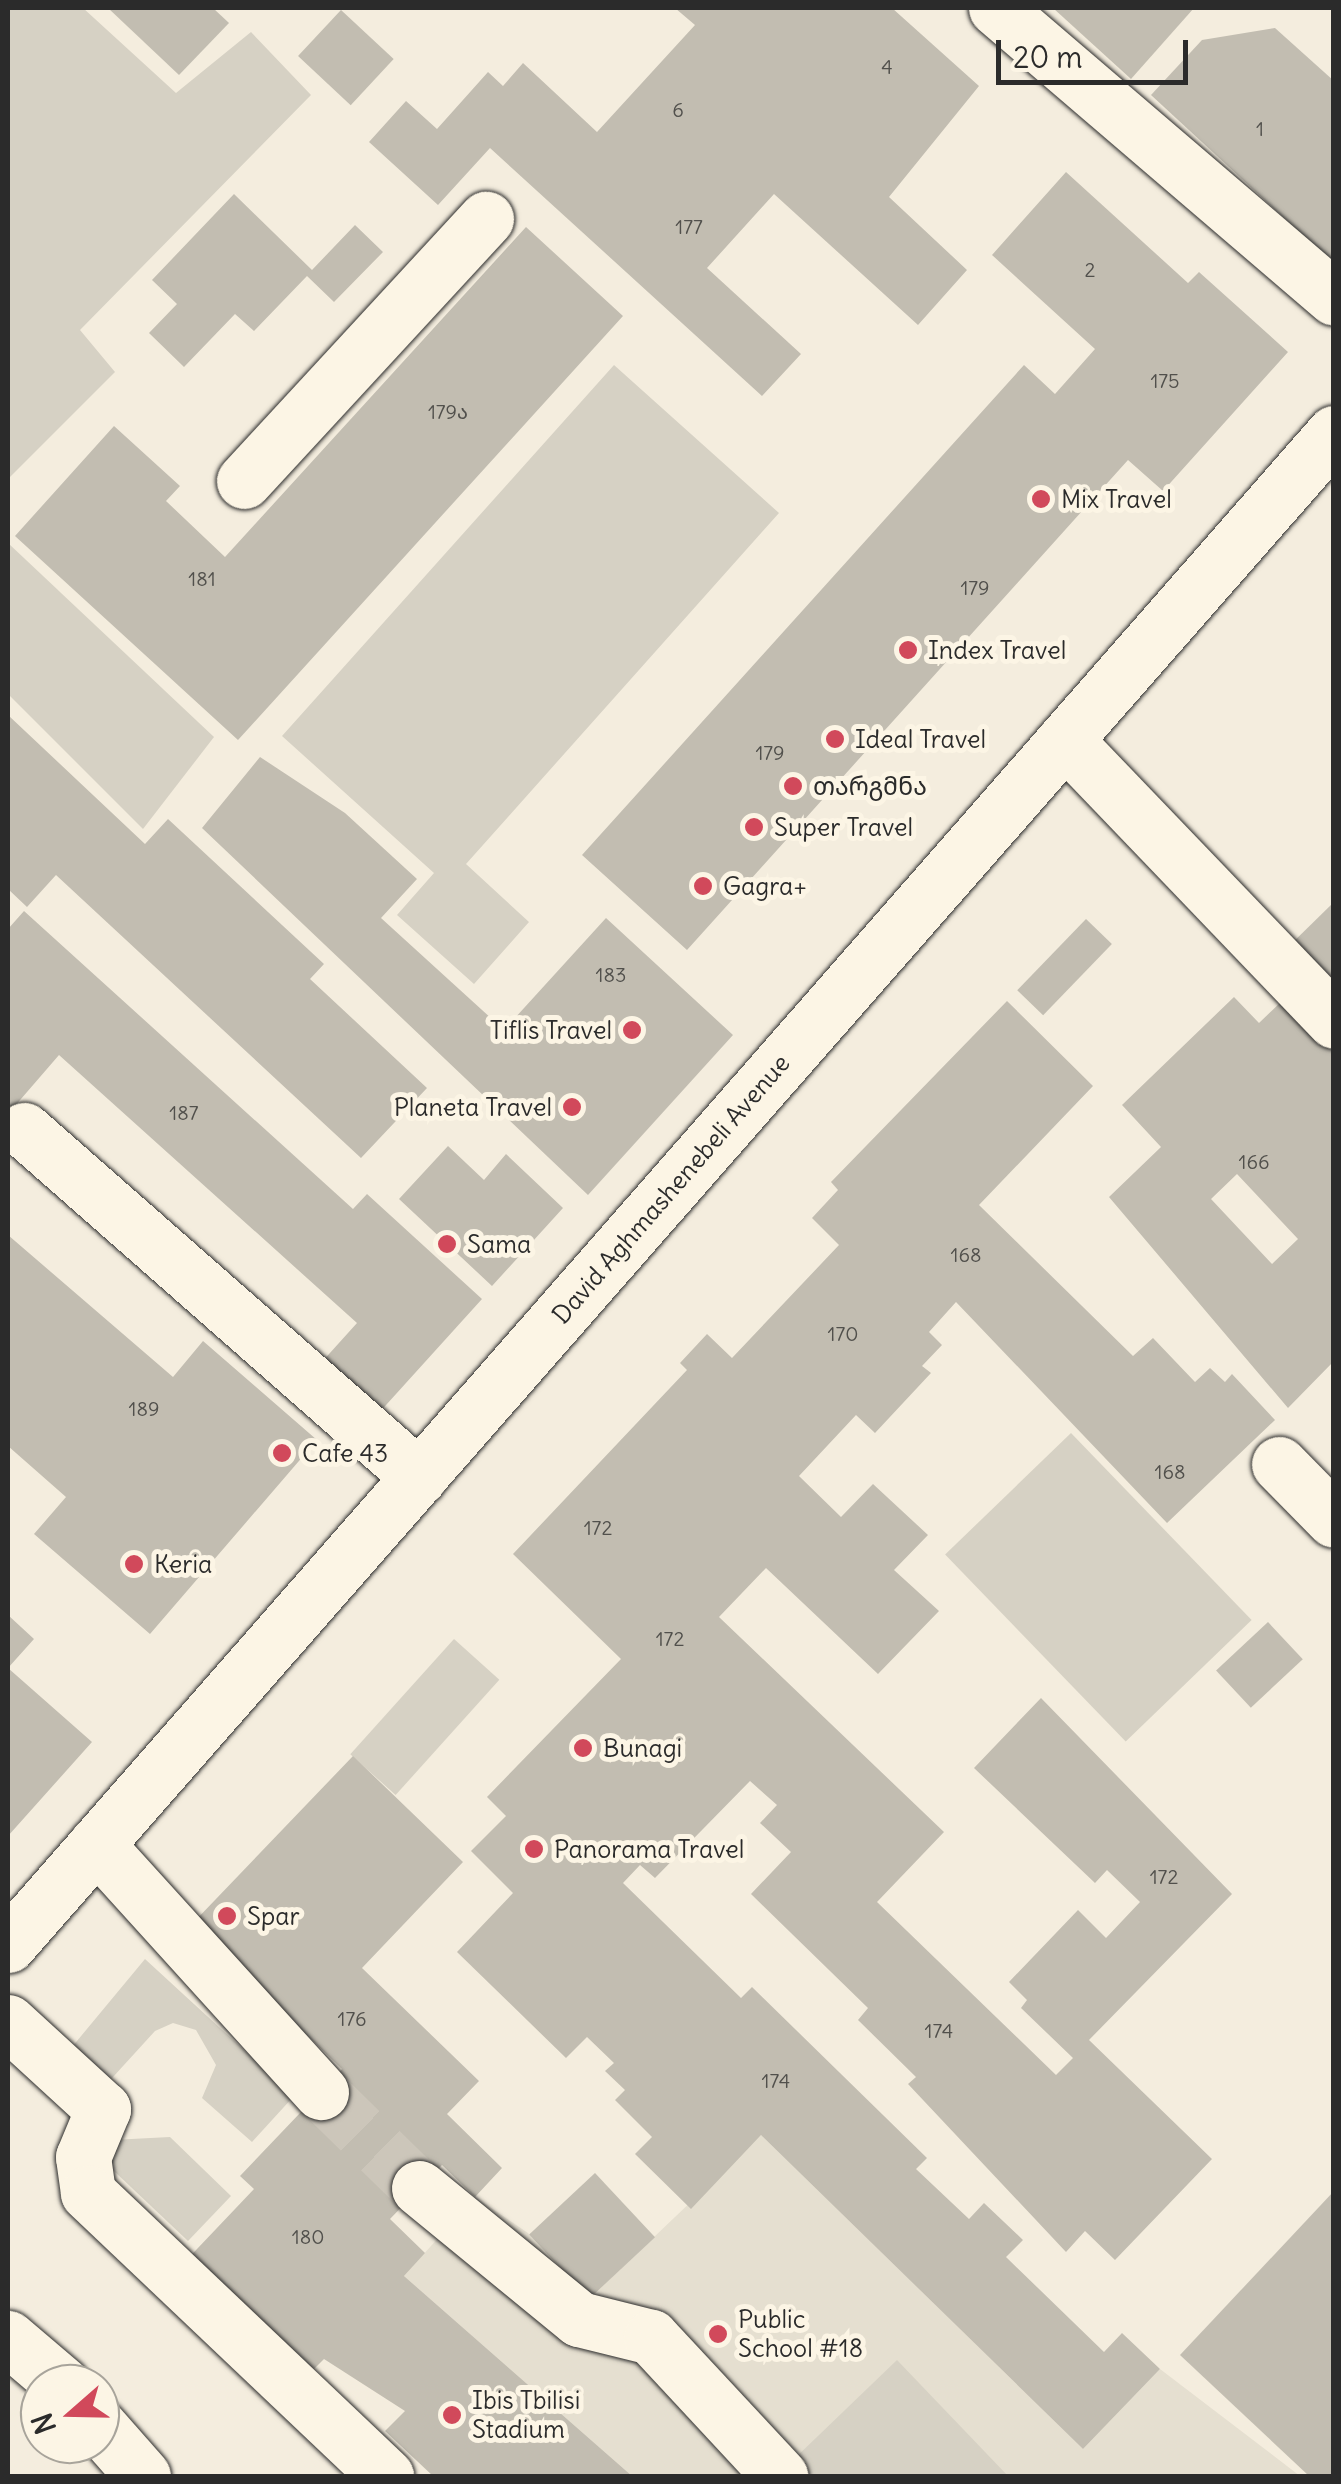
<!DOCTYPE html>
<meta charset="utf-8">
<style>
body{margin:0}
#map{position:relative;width:1341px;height:2484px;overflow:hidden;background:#f4edde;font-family:Delius,"Noto Sans Georgian",sans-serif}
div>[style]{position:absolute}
.built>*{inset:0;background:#e5dfd0}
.green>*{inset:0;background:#d6d1c4;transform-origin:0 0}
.building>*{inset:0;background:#c2bdb1;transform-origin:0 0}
.minor-tunnel>*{height:55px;margin-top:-27.5px;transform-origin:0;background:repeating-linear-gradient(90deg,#ccc6ba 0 55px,transparent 0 83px)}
.roads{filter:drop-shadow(0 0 2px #2b2b2b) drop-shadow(0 0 2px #2b2b2b)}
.minor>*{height:55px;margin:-27.5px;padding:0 27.5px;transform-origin:27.5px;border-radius:27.5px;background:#fcf5e5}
.major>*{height:55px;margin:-27.5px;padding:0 27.5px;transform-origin:27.5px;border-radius:27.5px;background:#fcf5e5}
.dots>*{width:28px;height:28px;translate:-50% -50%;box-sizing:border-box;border:5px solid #fcf5e5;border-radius:50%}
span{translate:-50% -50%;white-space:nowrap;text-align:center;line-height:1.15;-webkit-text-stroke:10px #fcf5e5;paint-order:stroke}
.number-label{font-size:20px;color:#51504c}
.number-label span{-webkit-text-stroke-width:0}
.poi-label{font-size:25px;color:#2b2b2b}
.left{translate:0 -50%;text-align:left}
.right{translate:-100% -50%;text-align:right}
.street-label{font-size:25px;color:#2b2b2b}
.frame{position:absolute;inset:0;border:10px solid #2b2b2b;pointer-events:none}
.north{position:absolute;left:20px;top:2364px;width:100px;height:100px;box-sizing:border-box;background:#fcf5e5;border:2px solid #a8a49b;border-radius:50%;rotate:250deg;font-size:28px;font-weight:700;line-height:40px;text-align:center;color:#2b2b2b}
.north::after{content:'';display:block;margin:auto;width:35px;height:45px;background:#d1495b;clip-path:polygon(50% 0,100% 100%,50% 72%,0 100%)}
.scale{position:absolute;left:996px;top:40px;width:192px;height:45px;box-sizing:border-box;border:5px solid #2b2b2b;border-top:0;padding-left:12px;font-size:30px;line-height:35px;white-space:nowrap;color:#2b2b2b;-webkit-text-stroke:8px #fcf5e5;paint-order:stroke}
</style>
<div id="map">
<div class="built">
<i style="clip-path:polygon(761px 2135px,1083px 2449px,1160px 2369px,1300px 2476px,632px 2476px,404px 2276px,475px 2197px,528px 2233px,589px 2299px)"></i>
</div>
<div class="green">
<i style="clip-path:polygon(8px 8px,83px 8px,176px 93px,251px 32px,311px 95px,80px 330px,115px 372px,8px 479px)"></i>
<i style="clip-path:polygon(614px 365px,779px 513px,466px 864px,529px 922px,474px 984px,397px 915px,434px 873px,282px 736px)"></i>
<i style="clip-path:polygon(8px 543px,214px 737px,143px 829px,8px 694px)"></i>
<i style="left:1071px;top:1433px;width:260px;height:175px;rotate:46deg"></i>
<i style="left:454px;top:1639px;width:61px;height:155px;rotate:42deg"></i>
<i style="clip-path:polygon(145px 1959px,294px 2096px,252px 2142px,202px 2098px,216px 2065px,196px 2030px,173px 2023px,155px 2031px,103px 2088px,67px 2053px)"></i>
<i style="clip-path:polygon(170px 2137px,231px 2196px,188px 2241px,97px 2155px,112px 2140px)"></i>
<i style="clip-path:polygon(897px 2360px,1008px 2476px,810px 2476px,793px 2460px)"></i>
</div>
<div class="building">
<i style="clip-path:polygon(108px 8px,213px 8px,229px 23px,179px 75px)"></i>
<i style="clip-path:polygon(675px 8px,892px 8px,979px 86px,889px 197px,967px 270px,918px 325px,774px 194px,707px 268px,801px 354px,762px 396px,490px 148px,438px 205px,369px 142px,406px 101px,437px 129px,488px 72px,503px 86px,523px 63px,597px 132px,695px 25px)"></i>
<i style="clip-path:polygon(1053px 8px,1194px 8px,1131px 79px)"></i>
<i style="left:341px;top:10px;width:72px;height:63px;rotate:43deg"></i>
<i style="clip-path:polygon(1275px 28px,1334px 81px,1334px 264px,1151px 95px,1202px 40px)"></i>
<i style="clip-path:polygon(1066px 172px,1188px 283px,1199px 272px,1288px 352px,1163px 491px,1128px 460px,687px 950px,582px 855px,1024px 365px,1055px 394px,1095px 349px,992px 255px)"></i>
<i style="clip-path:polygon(234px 194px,312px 270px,355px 225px,383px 252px,334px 302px,307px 276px,254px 331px,235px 314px,184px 367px,149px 333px,177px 304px,152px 280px)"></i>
<i style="clip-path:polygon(526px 227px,623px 316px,238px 740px,15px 536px,114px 426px,180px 486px,166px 501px,225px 557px)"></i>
<i style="clip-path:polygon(8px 715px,145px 844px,168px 819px,324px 964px,310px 979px,427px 1088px,361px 1158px,56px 875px,27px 907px,8px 889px)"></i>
<i style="clip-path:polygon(260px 757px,345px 813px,417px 879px,381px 918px,504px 1030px,606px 918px,733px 1035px,588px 1195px,202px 828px)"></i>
<i style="clip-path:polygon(1334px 902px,1334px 1000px,1285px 950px)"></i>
<i style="clip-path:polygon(24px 911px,353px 1209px,367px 1194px,482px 1299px,377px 1415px,320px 1364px,357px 1323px,59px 1055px,8px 1114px,8px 929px)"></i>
<i style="left:1086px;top:919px;width:36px;height:99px;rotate:44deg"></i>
<i style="clip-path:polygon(evenodd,1234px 997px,1259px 1023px,1283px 1000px,1334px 1053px,1334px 1361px,1288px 1408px,1109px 1197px,1161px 1147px,1122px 1105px,1234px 997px,1237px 1174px,1298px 1239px,1272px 1264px,1211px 1199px,1237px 1174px)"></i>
<i style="clip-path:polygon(1007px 1001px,1093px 1086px,979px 1205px,1133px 1356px,1153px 1338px,1195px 1382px,1210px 1368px,1225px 1382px,1232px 1374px,1275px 1420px,1167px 1523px,956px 1302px,929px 1332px,942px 1345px,922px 1366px,931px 1373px,875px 1433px,856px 1415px,799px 1476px,841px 1517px,873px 1484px,928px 1535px,894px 1570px,939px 1611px,878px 1674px,766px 1568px,719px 1617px,944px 1832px,877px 1902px,1056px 2075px,1073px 2058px,1021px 2008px,1027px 2000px,1009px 1982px,1078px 1910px,1106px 1938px,1140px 1902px,1107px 1870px,1095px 1883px,974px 1768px,1041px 1698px,1232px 1894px,1089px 2040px,1212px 2159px,1115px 2260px,1085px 2231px,1066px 2252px,908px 2084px,916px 2077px,858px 2020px,868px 2008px,751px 1894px,791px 1852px,760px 1823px,777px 1805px,750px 1781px,655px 1878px,640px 1865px,623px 1883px,741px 1998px,752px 1987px,927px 2158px,916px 2169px,969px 2219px,984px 2203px,1023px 2240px,1006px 2257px,1104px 2352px,1122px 2333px,1160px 2369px,1083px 2449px,761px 2135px,691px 2209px,635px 2154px,652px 2137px,615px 2100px,625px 2090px,605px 2071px,614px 2063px,587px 2037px,566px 2058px,457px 1952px,513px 1893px,471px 1851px,506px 1816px,487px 1797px,621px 1659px,513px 1554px,687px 1370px,680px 1363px,707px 1334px,732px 1358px,839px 1245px,812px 1218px,838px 1190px,831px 1182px)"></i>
<i style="clip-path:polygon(448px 1146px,484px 1180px,506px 1154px,563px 1208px,492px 1286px,399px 1199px)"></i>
<i style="clip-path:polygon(8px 1235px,173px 1377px,203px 1341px,317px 1440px,150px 1634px,34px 1534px,66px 1497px,8px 1446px)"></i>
<i style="clip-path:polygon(8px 1615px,34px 1639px,8px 1668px,92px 1742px,8px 1836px)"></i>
<i style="left:1268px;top:1622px;width:51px;height:71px;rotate:47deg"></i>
<i style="clip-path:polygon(353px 1756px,463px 1862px,362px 1968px,479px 2081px,447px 2114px,502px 2168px,475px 2197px,442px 2165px,390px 2219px,425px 2253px,404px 2276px,632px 2476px,433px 2476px,385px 2431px,405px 2411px,324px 2359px,298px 2385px,178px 2269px,254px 2189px,240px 2176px,342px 2069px,192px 1924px)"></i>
<i style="left:595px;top:2173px;width:88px;height:90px;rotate:47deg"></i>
<i style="clip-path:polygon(1334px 2191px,1334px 2476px,1309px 2476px,1180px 2355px)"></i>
</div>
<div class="minor-tunnel">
<i style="left:321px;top:2092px;width:137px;rotate:44.4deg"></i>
</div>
<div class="roads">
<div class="minor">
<i style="left:996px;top:8px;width:445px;rotate:40.6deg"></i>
<i style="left:244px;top:481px;width:357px;rotate:-47.3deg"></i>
<i style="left:1065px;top:740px;width:389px;rotate:46.2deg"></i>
<i style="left:24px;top:1130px;width:526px;rotate:41.3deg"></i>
<i style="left:1279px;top:1464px;width:78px;rotate:45.5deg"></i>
<i style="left:96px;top:1844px;width:335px;rotate:47.8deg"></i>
<i style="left:8px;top:2022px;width:129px;rotate:42.5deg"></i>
<i style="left:103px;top:2109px;width:52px;rotate:112.6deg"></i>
<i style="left:83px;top:2157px;width:36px;rotate:82deg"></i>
<i style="left:88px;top:2193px;width:411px;rotate:43.5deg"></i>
<i style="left:419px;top:2188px;width:207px;rotate:39.3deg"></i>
<i style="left:579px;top:2319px;width:74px;rotate:14deg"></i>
<i style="left:651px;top:2337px;width:190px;rotate:47.1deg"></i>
<i style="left:8px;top:2338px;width:71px;rotate:40.4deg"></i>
<i style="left:100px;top:2427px;width:65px;rotate:48.7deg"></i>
</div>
<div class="major">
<i style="left:8px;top:1945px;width:2011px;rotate:-48.75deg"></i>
</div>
</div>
<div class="dots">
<i style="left:1041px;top:499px;background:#d1495b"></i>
<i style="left:908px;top:650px;background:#d1495b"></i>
<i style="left:835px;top:739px;background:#d1495b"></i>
<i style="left:793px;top:786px;background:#d1495b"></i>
<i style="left:754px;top:827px;background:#d1495b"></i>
<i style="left:703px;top:886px;background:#d1495b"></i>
<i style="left:632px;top:1030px;background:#d1495b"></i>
<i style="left:572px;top:1107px;background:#d1495b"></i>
<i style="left:447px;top:1244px;background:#d1495b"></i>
<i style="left:282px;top:1453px;background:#d1495b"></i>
<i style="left:134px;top:1564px;background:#d1495b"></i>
<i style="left:583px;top:1748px;background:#d1495b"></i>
<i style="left:534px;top:1849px;background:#d1495b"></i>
<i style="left:227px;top:1916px;background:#d1495b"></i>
<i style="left:718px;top:2334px;background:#d1495b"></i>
<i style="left:452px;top:2415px;background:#d1495b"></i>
</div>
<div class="number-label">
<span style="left:887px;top:66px">4</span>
<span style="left:678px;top:109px">6</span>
<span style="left:1260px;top:128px">1</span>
<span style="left:689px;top:226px">177</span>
<span style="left:1090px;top:269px">2</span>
<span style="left:1165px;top:380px">175</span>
<span style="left:448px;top:411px">179ა</span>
<span style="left:202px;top:578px">181</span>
<span style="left:975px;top:587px">179</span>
<span style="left:770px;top:752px">179</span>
<span style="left:611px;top:974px">183</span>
<span style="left:184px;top:1112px">187</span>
<span style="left:1254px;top:1161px">166</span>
<span style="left:966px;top:1254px">168</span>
<span style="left:843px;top:1333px">170</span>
<span style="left:144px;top:1408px">189</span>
<span style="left:1170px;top:1471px">168</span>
<span style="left:598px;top:1527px">172</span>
<span style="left:670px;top:1638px">172</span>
<span style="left:1164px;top:1876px">172</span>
<span style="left:352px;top:2018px">176</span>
<span style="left:939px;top:2030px">174</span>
<span style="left:776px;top:2080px">174</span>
<span style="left:308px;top:2236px">180</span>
</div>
<div class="poi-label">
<span class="left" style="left:1061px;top:499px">Mix Travel</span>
<span class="left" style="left:928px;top:650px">Index Travel</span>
<span class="left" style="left:855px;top:739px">Ideal Travel</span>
<span class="left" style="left:813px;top:786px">თარგმნა</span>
<span class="left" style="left:774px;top:827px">Super Travel</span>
<span class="left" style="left:723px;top:886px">Gagra+</span>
<span class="right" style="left:612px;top:1030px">Tiflis Travel</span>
<span class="right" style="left:552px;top:1107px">Planeta Travel</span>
<span class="left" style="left:467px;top:1244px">Sama</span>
<span class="left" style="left:302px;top:1453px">Cafe 43</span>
<span class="left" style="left:154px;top:1564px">Keria</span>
<span class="left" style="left:603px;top:1748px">Bunagi</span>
<span class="left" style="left:554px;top:1849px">Panorama Travel</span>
<span class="left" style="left:247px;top:1916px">Spar</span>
<span class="left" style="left:738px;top:2334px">Public<br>School #18</span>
<span class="left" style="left:472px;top:2415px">Ibis Tbilisi<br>Stadium</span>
</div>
<div class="street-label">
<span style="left:671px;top:1189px;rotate:-49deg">David Aghmashenebeli Avenue</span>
</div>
<div class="frame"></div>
<div class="north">N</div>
<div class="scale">20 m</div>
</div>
